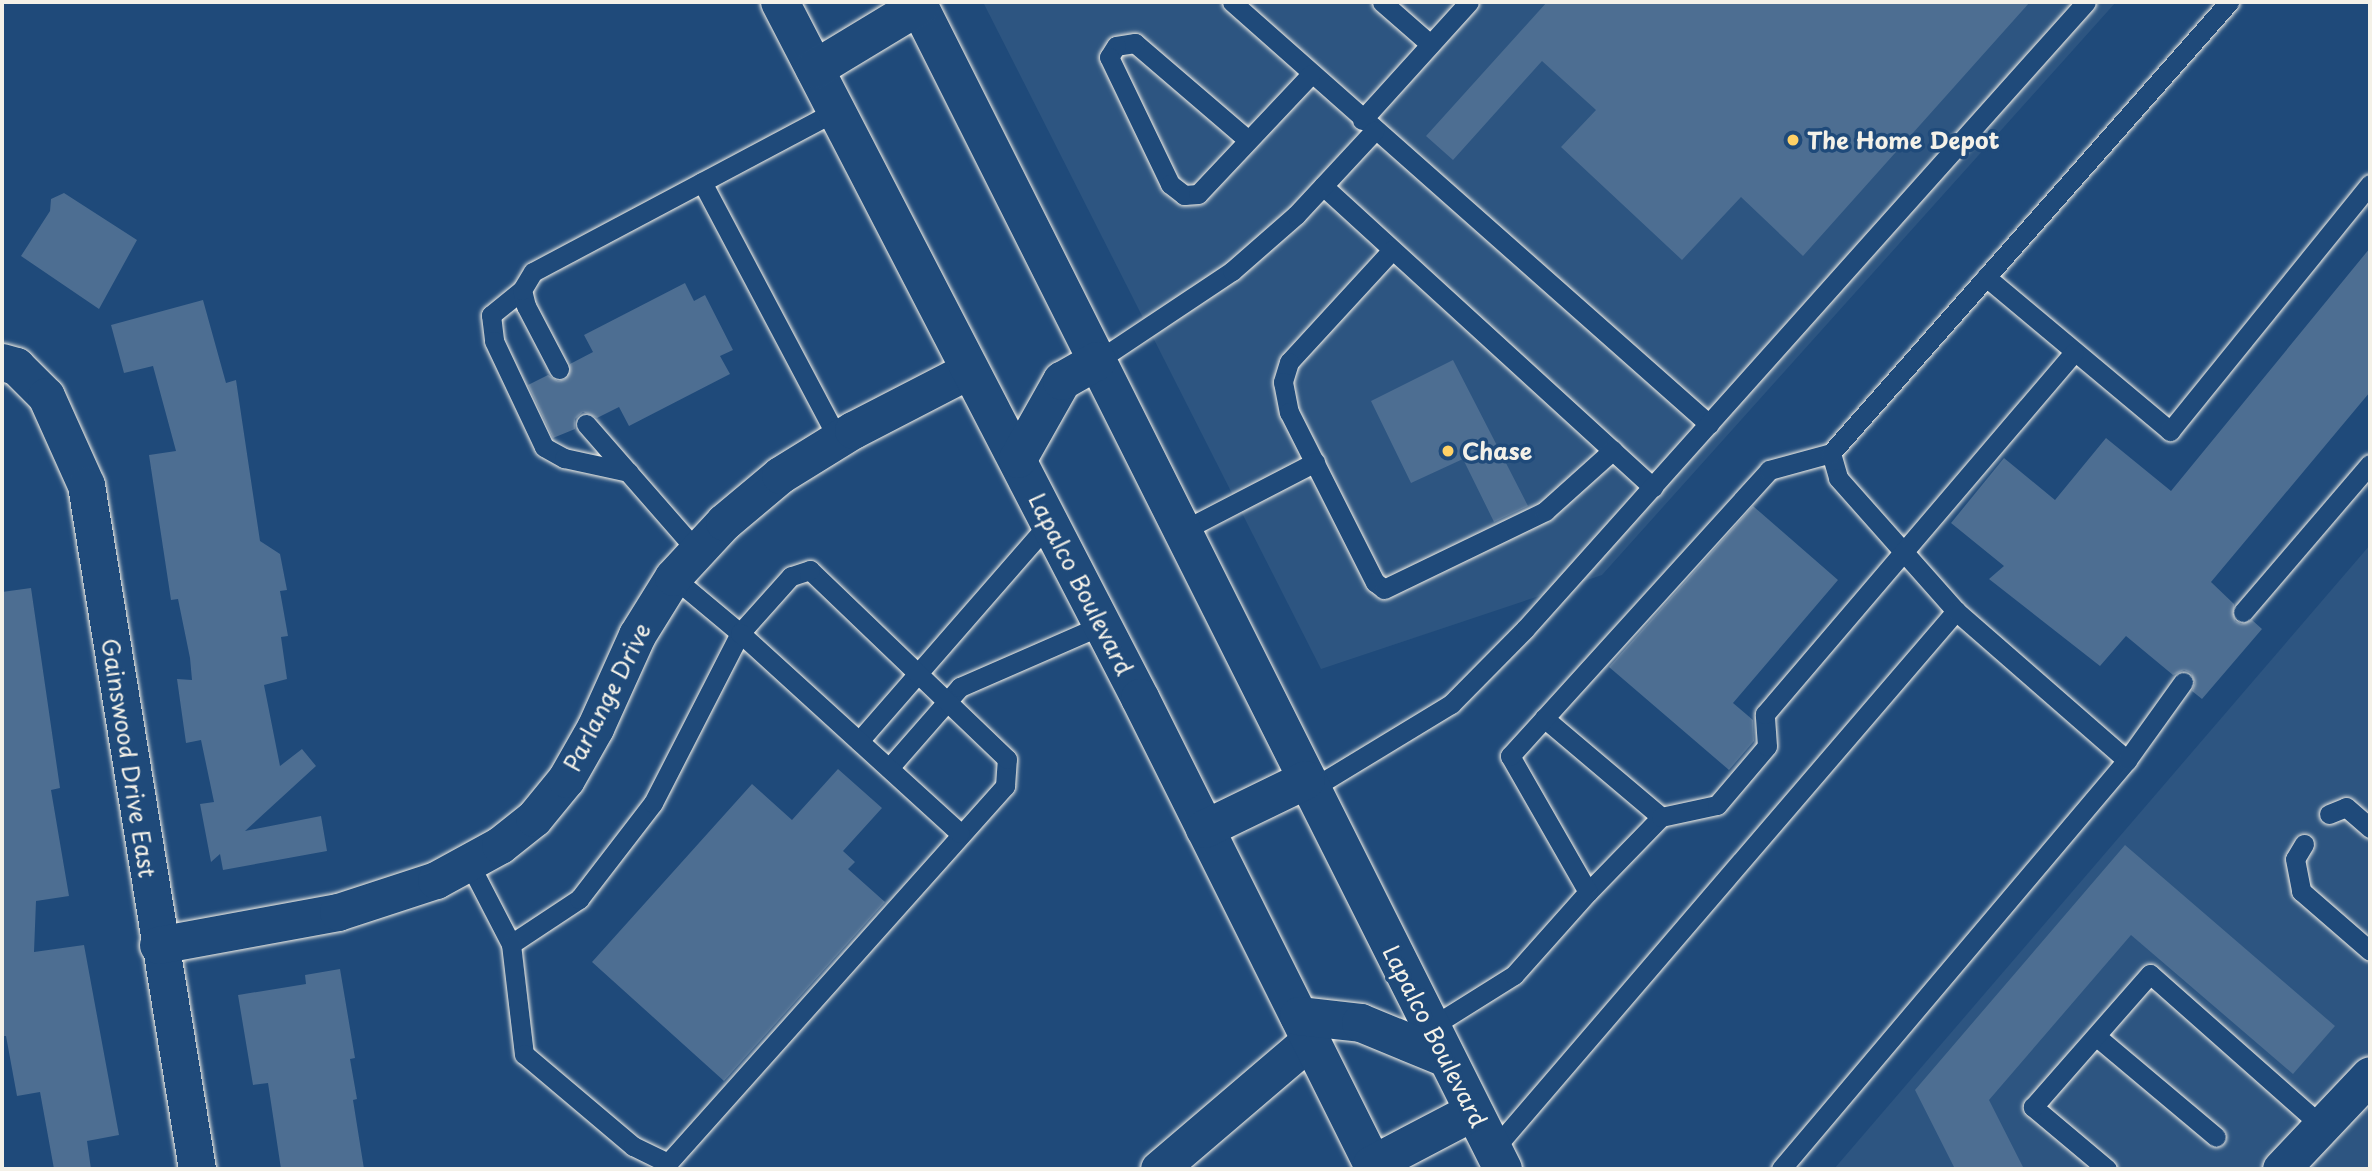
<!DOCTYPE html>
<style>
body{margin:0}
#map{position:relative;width:2372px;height:1171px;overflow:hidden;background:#1f4a7a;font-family:"Playpen Sans",sans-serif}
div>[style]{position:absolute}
.built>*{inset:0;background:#2d5581}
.building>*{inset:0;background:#4d6e92}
.roads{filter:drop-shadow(0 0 2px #f4f1e8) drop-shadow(0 0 2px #f4f1e8)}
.service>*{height:19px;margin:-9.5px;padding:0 9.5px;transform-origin:9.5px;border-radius:9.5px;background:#1f4a7a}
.minor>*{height:37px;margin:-18.5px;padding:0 18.5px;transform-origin:18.5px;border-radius:18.5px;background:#1f4a7a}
.primary>*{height:38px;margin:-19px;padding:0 19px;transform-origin:19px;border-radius:19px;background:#1f4a7a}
.dots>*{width:19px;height:19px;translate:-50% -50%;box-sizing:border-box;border:4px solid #1f4a7a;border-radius:50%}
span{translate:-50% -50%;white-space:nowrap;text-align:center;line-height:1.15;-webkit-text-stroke:7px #1f4a7a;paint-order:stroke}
.poi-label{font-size:23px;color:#f4f1e8;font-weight:700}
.left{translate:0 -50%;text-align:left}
.street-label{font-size:23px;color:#f4f1e8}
.frame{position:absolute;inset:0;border:4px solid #f4f1e8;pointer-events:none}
</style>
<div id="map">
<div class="built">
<i style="clip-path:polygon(983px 2px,2116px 2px,1602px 575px,1321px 669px)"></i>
<i style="clip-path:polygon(2370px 545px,2370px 1169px,1834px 1169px)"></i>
</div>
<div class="building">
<i style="clip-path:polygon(1547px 2px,2030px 2px,1803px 256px,1741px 197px,1682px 260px,1561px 147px,1596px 110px,1542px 61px,1453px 160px,1426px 136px)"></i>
<i style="clip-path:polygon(64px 193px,137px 240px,99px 309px,21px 256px,50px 211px,51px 199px)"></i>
<i style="clip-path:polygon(2370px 248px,2370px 392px,2211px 582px,2234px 604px,2235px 621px,2241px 624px,2252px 620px,2262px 629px,2202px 699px,2192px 691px,2195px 683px,2191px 673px,2184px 670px,2173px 675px,2126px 636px,2100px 666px,1989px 579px,2004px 566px,1951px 523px,2004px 458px,2055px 500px,2106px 438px,2171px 491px)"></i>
<i style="clip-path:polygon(685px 283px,694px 301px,705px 295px,733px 350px,720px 356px,730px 374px,629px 426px,619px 407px,597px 418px,583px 412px,575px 419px,575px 429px,553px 438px,528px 385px,548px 375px,558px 381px,565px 379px,570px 364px,593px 352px,584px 335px)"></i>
<i style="clip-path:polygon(203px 300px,226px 383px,236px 380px,260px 541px,280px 554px,287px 590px,280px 591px,288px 636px,281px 637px,287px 679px,264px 685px,280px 766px,302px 749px,316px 766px,245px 831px,321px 816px,327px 851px,223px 870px,220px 854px,211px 862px,200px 804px,214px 802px,201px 740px,186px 743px,177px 679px,192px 680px,190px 658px,178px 599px,171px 600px,149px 455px,176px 451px,153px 366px,124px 373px,111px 325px)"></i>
<i style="clip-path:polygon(1453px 360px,1528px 506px,1494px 522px,1463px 459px,1411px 483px,1371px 401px)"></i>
<i style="clip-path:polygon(1753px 506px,1838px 580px,1733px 703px,1753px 720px,1754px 741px,1729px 770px,1609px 667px)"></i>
<i style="clip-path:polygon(31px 588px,60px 788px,51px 790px,69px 896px,36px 901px,34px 952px,84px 945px,119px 1135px,87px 1141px,91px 1169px,54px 1169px,40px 1092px,17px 1096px,6px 1036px,2px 1036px,2px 592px)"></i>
<i style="clip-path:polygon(838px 769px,882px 808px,843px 851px,855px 862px,848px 869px,885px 902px,724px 1081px,592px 962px,752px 784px,792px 820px)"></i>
<i style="clip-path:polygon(2125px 845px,2335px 1026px,2293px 1074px,2131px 935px,1989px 1100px,2024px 1169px,1955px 1169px,1915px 1090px)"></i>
<i style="clip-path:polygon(340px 969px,355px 1058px,350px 1059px,357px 1099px,353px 1100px,364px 1169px,281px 1169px,268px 1083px,253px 1085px,238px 995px,306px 984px,305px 975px)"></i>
</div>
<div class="roads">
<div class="service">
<i style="left:1232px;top:2px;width:637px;rotate:41.5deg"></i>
<i style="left:1382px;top:2px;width:64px;rotate:41.2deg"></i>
<i style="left:1362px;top:120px;width:159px;rotate:-47.8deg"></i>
<i style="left:1248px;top:140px;width:149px;rotate:-139.4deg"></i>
<i style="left:1135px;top:43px;width:19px;rotate:171deg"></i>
<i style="left:1116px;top:46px;width:13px;rotate:122deg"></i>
<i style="left:1109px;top:57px;width:141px;rotate:64.3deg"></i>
<i style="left:1170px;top:184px;width:18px;rotate:38deg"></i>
<i style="left:1184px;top:195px;width:14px;rotate:-4deg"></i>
<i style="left:1198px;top:194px;width:165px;rotate:-46.7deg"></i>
<i style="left:702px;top:182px;width:291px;rotate:62.1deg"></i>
<i style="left:1323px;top:186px;width:447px;rotate:42.4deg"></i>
<i style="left:1392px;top:250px;width:152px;rotate:132.6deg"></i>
<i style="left:1289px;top:362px;width:21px;rotate:107deg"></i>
<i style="left:1283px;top:382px;width:31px;rotate:79deg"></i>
<i style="left:1289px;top:412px;width:191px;rotate:63.2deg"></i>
<i style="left:1375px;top:582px;width:11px;rotate:38deg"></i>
<i style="left:1384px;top:589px;width:179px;rotate:-25.8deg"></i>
<i style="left:1545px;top:511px;width:91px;rotate:-41.9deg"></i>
<i style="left:1986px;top:277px;width:240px;rotate:39.9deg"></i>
<i style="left:2170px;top:431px;width:318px;rotate:-51deg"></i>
<i style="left:522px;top:290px;width:40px;rotate:141deg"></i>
<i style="left:491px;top:315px;width:26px;rotate:83deg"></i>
<i style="left:494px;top:341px;width:117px;rotate:64.7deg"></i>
<i style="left:544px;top:447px;width:23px;rotate:29deg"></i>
<i style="left:564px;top:458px;width:66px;rotate:12.2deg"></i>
<i style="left:1097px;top:361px;width:162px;rotate:-33.7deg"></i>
<i style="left:1232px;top:271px;width:85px;rotate:-41.2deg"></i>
<i style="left:1296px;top:215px;width:115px;rotate:-47.1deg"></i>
<i style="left:559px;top:369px;width:71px;rotate:-117.6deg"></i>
<i style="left:526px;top:306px;width:16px;rotate:-104deg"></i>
<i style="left:522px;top:290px;width:21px;rotate:-59deg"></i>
<i style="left:533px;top:272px;width:343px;rotate:-28deg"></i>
<i style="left:586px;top:424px;width:169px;rotate:48.8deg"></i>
<i style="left:1831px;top:453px;width:26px;rotate:74deg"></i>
<i style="left:1838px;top:478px;width:178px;rotate:48.4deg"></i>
<i style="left:1182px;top:531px;width:150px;rotate:-27.4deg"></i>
<i style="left:2243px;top:612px;width:195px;rotate:-49.4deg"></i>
<i style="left:1544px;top:718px;width:153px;rotate:40.2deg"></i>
<i style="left:1661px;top:817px;width:105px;rotate:134.2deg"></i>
<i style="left:859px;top:741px;width:289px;rotate:-48.9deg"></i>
<i style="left:889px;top:768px;width:108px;rotate:-48.8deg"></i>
<i style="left:960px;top:687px;width:155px;rotate:-23.6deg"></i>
<i style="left:1311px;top:789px;width:164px;rotate:-31.3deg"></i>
<i style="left:1451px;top:704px;width:105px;rotate:-45.4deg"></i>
<i style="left:1525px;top:629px;width:841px;rotate:-48.18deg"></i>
<i style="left:2329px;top:814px;width:18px;rotate:-22deg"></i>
<i style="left:2346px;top:807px;width:32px;rotate:41deg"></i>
<i style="left:1661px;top:817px;width:57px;rotate:-12.1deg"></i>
<i style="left:1717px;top:805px;width:77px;rotate:-49.7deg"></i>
<i style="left:1767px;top:746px;width:32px;rotate:-94deg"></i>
<i style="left:1765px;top:714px;width:475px;rotate:-49.5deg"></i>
<i style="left:2304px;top:844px;width:17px;rotate:121deg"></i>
<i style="left:2295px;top:859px;width:33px;rotate:79deg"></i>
<i style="left:2301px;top:891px;width:91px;rotate:41deg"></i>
<i style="left:469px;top:863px;width:91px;rotate:62.6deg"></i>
<i style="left:511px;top:944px;width:82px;rotate:-33.5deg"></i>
<i style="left:579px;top:899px;width:121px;rotate:-52.4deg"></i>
<i style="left:653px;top:803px;width:191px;rotate:-62.9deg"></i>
<i style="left:740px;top:633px;width:87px;rotate:-140.1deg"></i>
<i style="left:511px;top:944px;width:111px;rotate:83.3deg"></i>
<i style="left:524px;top:1054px;width:143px;rotate:40.2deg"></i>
<i style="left:633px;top:1146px;width:39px;rotate:26deg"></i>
<i style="left:668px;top:1163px;width:506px;rotate:-48.21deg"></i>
<i style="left:1005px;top:786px;width:27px;rotate:-86deg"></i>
<i style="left:1007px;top:759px;width:273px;rotate:-136.2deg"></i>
<i style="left:810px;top:570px;width:20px;rotate:162deg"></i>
<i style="left:791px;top:576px;width:76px;rotate:131.8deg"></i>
<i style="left:740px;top:633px;width:297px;rotate:42.3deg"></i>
<i style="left:1431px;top:1027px;width:98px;rotate:-32.1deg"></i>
<i style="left:1514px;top:975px;width:111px;rotate:-48.3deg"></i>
<i style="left:1588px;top:892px;width:157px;rotate:-119.8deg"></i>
<i style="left:1510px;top:756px;width:386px;rotate:-47.8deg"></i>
<i style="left:1769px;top:470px;width:64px;rotate:-15.3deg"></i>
<i style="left:1831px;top:453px;width:602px;rotate:-48.57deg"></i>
<i style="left:2097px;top:1037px;width:155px;rotate:40deg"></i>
<i style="left:1493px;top:1150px;width:711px;rotate:-49.34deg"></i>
<i style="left:1956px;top:611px;width:227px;rotate:41.1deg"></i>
<i style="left:1781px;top:1169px;width:536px;rotate:-49.77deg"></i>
<i style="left:2127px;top:760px;width:96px;rotate:-54.3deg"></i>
<i style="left:2107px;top:1169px;width:97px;rotate:-140deg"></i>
<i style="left:2033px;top:1107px;width:177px;rotate:-48.7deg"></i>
<i style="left:2150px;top:974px;width:230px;rotate:41.5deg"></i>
</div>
<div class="minor">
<i style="left:2px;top:362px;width:15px;rotate:16deg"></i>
<i style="left:16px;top:366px;width:42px;rotate:45deg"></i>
<i style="left:46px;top:396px;width:98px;rotate:65.8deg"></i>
<i style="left:86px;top:485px;width:693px;rotate:80.78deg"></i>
<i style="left:158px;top:945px;width:183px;rotate:-10.4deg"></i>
<i style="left:338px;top:912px;width:103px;rotate:-18.1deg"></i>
<i style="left:436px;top:880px;width:73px;rotate:-28.7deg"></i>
<i style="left:500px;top:845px;width:43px;rotate:-38.5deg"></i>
<i style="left:534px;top:818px;width:50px;rotate:-50.6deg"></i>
<i style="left:566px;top:779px;width:59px;rotate:-60.4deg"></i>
<i style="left:595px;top:728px;width:102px;rotate:-65.7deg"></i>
<i style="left:637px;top:635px;width:68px;rotate:-58.2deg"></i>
<i style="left:673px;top:577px;width:75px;rotate:-47.2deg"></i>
<i style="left:724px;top:522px;width:73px;rotate:-40deg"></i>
<i style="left:780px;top:475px;width:86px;rotate:-31.7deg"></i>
<i style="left:853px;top:430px;width:131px;rotate:-27.3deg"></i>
<i style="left:1159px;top:1169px;width:199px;rotate:-40.5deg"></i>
<i style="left:2281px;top:1169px;width:129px;rotate:-46.6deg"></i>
</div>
<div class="primary">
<i style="left:780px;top:2px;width:784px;rotate:62.65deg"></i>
<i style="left:1140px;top:698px;width:526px;rotate:63.48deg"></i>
<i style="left:917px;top:2px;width:1306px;rotate:63.34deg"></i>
<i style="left:815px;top:69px;width:122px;rotate:-31.2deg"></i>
<i style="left:1018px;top:459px;width:90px;rotate:-60.6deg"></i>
<i style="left:1062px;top:381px;width:40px;rotate:-29.7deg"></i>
<i style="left:1205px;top:829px;width:112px;rotate:-25.9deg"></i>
<i style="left:1299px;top:1016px;width:62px;rotate:6.4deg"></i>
<i style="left:1361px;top:1023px;width:92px;rotate:22.4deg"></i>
<i style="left:1372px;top:1165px;width:114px;rotate:-27.7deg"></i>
</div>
</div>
<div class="dots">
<i style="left:1793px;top:140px;background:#ffd166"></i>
<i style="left:1448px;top:451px;background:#ffd166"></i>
</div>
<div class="poi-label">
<span class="left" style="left:1807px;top:140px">The Home Depot</span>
<span class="left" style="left:1462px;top:451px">Chase</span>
</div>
<div class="street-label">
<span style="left:1081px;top:584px;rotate:63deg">Lapalco Boulevard</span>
<span style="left:607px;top:697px;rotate:-63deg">Parlange Drive</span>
<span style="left:129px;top:758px;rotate:81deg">Gainswood Drive East</span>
<span style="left:1435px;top:1036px;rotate:63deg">Lapalco Boulevard</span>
</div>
<div class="frame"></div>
</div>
